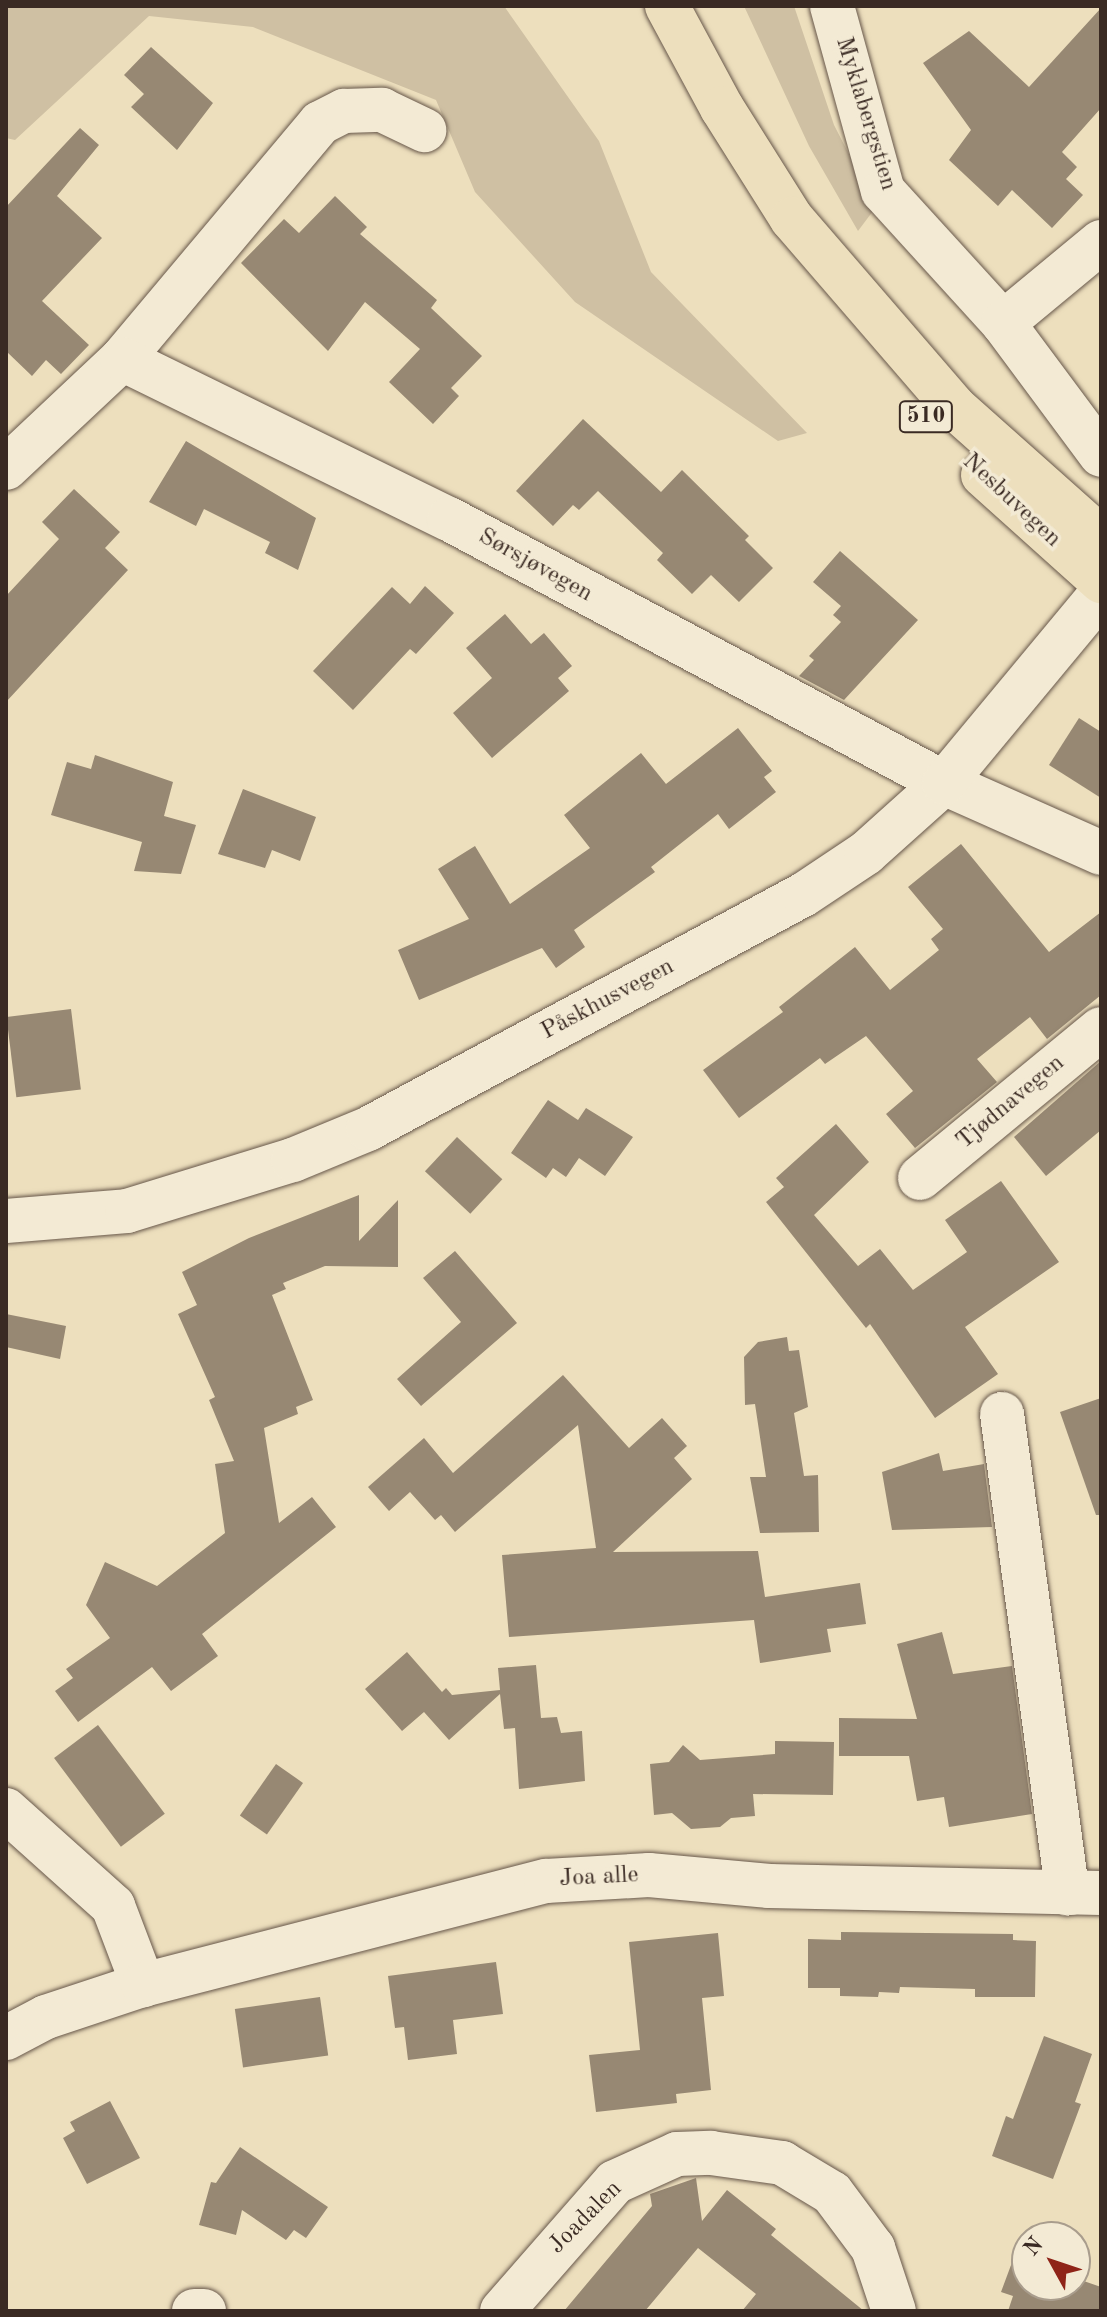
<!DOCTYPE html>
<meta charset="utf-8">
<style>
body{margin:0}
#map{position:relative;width:1107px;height:2317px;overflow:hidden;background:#eddfbd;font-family:"Old Standard TT",serif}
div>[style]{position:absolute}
.green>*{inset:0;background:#cfc0a3}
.building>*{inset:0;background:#978873;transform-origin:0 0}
.roads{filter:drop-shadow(0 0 2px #67574a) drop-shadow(0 0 2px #67574a)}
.street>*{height:44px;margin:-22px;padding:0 22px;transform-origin:22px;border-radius:22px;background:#f3ead4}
.primary>*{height:44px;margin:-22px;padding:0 22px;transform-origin:22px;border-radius:22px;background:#eddfbd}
span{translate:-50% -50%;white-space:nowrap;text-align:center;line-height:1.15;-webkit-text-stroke:7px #f3ead4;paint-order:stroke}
.shield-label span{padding:2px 6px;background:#f3ead4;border:2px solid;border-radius:6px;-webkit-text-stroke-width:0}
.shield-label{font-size:22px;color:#3a2a23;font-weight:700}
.street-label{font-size:24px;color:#3a2a23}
.frame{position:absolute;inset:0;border:8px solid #3a2a23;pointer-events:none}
.north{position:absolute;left:1011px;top:2221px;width:80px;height:80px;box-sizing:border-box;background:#f3ead4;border:2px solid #a99d8d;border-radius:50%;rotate:310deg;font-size:22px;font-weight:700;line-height:32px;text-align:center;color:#3a2a23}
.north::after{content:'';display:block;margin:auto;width:28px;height:36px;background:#8f2418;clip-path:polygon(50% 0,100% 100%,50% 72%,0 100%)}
</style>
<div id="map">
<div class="green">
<i style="clip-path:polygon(6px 6px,504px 6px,599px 141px,651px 272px,807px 433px,778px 441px,575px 302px,475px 192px,436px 100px,253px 27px,149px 16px,15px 140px,6px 138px)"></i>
<i style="clip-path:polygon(744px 6px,794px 6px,834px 125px,876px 207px,858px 231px,809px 146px)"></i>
</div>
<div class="building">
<i style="clip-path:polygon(1101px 8px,1101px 108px,1062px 152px,1077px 167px,1066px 179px,1083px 195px,1052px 228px,1012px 190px,998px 206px,949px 160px,971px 130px,923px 63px,969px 31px,1029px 87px)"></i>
<i style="clip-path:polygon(151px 47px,213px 103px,177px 150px,131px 107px,144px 94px,124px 75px)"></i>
<i style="clip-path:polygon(80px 128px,99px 145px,57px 196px,102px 238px,42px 301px,89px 345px,61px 374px,46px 360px,32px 376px,6px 351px,6px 207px)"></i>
<i style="clip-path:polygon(335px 196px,367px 227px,360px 234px,437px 300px,431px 308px,482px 356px,451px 388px,459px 396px,433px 424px,389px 382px,420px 349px,365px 302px,328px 351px,241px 263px,284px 219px,299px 233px)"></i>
<i style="clip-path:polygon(583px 419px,661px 492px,682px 470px,749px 536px,745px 540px,773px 568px,739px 602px,711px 575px,692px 594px,657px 560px,663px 553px,598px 491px,579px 510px,573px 505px,553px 526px,516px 491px)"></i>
<i style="clip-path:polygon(186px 441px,316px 518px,298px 570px,265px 553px,270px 542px,204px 509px,196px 526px,149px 502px)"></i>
<i style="clip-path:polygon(74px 489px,120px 532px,105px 548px,128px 570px,6px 702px,6px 596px,59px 539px,42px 522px)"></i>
<i style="clip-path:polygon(840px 551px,918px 620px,844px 700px,799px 676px,814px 660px,809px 656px,841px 622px,833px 615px,841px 606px,813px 582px)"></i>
<i style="clip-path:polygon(425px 586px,454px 613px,416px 654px,410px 649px,353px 710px,313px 671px,392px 587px,410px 604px)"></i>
<i style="clip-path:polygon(505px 614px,531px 644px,544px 633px,572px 666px,558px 678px,569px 691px,492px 758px,453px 713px,492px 678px,466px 648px)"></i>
<i style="clip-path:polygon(1079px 718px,1101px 732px,1101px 798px,1049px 765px)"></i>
<i style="clip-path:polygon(738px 728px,772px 771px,764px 777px,776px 792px,729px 829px,718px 814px,651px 867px,655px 872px,574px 930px,585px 947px,556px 968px,542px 948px,419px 1000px,398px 950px,469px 919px,438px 869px,475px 846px,510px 904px,590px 848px,564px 815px,641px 753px,666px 784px)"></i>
<i style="clip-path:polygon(95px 755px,173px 782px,164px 816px,196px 825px,181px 874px,134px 871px,142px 842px,51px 815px,67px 762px,91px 769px)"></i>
<i style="clip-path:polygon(243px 789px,316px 817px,300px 861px,272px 850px,265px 868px,218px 854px)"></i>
<i style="clip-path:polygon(961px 844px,1049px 952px,1101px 912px,1101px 995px,1047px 1039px,1030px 1017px,977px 1059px,997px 1082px,915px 1148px,886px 1114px,913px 1091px,866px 1036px,825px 1064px,820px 1058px,739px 1118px,703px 1070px,783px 1012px,779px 1007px,855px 947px,890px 990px,939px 950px,931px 939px,943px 929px,908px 887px)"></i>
<i style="left:71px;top:1009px;width:81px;height:65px;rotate:83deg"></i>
<i style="clip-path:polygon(1101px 1061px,1101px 1130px,1046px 1176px,1014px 1137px)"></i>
<i style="clip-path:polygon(548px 1100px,578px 1120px,586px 1108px,633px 1137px,605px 1176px,579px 1158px,566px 1177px,553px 1168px,546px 1178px,511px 1153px)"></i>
<i style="clip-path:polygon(836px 1124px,869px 1162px,814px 1215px,858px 1266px,880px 1249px,913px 1290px,967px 1252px,945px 1220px,1001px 1181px,1059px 1262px,965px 1327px,998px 1374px,935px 1418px,870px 1324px,866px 1328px,766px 1202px,784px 1187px,776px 1178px)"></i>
<i style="left:457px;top:1137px;width:62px;height:47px;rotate:43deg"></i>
<i style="clip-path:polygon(359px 1195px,359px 1241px,398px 1200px,398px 1267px,325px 1266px,283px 1283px,286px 1289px,272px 1295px,313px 1400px,296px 1407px,298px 1414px,264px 1428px,279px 1523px,312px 1497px,336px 1527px,202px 1634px,218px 1656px,171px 1691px,152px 1667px,78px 1722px,55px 1691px,73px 1678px,66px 1669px,110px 1638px,86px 1605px,105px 1562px,157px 1586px,225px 1533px,215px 1464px,234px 1461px,209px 1400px,215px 1397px,178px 1314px,197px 1305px,182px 1272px,249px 1238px)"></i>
<i style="clip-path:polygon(455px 1251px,517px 1323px,421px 1406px,397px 1379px,461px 1322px,423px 1278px)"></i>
<i style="clip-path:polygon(6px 1314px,66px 1326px,60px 1359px,6px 1347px)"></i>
<i style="clip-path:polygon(787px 1337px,789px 1351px,799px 1350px,808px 1407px,794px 1413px,804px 1476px,818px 1475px,819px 1532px,760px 1533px,750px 1477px,766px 1477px,755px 1404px,745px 1405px,744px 1357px,758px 1342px)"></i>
<i style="clip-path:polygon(563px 1375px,629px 1448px,662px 1418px,687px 1446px,674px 1458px,692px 1479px,613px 1552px,758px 1551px,765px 1597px,860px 1583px,866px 1624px,827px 1629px,831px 1652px,760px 1663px,754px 1620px,509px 1637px,502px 1555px,596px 1548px,578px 1425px,455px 1532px,441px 1515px,435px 1520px,410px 1492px,389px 1511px,368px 1487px,424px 1438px,453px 1473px)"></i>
<i style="clip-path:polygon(1101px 1398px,1101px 1515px,1096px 1515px,1060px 1412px)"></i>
<i style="clip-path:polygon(939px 1453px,943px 1471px,984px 1464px,992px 1527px,892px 1530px,882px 1472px)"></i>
<i style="clip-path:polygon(942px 1632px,953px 1674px,1012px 1666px,1032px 1814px,949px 1827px,944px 1797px,917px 1801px,909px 1756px,839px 1756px,839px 1718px,917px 1719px,897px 1644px)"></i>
<i style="clip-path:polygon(407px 1652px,442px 1692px,446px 1688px,452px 1695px,500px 1690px,498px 1668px,536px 1665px,541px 1718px,557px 1717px,561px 1733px,582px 1731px,585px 1781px,519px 1789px,515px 1728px,504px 1729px,500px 1694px,449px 1740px,424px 1712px,402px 1731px,365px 1689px)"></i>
<i style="left:98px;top:1725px;width:111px;height:55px;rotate:53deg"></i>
<i style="clip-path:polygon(775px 1741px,834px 1742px,833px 1795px,753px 1794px,755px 1816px,731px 1818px,720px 1827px,691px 1829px,672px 1813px,654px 1815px,650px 1764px,669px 1762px,683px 1745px,700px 1760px,775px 1754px)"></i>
<i style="left:276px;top:1764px;width:33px;height:63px;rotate:35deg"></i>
<i style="clip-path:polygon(841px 1932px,1013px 1934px,1013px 1940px,1036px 1941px,1035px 1997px,975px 1997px,975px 1989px,900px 1987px,899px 1993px,879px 1992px,878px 1997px,840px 1996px,840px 1988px,808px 1988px,808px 1939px,841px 1940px)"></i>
<i style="clip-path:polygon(718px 1933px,724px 1996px,702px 1998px,711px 2090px,676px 2094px,677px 2103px,596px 2112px,589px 2055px,640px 2050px,629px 1942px)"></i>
<i style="clip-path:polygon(496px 1962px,503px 2014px,453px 2020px,457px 2054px,408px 2060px,404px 2027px,395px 2028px,388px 1976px)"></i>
<i style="left:320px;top:1997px;width:59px;height:86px;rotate:82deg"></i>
<i style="clip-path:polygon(1044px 2036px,1092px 2054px,1075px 2102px,1081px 2104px,1053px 2179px,992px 2156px,1006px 2116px,1013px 2119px)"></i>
<i style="clip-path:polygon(110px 2101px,140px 2158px,87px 2184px,63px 2138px,75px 2131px,70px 2122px)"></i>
<i style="clip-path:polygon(240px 2147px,328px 2207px,306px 2238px,294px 2230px,286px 2240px,242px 2210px,236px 2235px,199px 2225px,211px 2182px,216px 2183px)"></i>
<i style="clip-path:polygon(696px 2178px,702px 2221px,727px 2190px,776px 2229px,771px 2235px,864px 2311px,742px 2311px,756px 2294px,698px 2248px,645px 2311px,564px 2311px,652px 2206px,650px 2194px)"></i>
<i style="clip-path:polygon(1014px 2257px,1027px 2261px,1027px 2285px,1075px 2285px,1075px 2278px,1101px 2287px,1101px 2311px,1008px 2311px,1013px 2296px,1001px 2292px)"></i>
</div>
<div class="roads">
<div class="street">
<i style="left:832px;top:6px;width:192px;rotate:74.6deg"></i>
<i style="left:883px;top:191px;width:178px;rotate:47.7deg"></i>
<i style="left:1003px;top:323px;width:164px;rotate:53.4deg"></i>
<i style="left:1003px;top:323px;width:127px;rotate:-39.6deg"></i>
<i style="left:122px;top:359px;width:308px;rotate:-50deg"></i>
<i style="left:320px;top:123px;width:27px;rotate:-27deg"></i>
<i style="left:344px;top:111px;width:38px;rotate:-2deg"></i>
<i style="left:382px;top:110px;width:47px;rotate:25.5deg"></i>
<i style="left:6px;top:468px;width:159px;rotate:-43.2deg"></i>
<i style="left:122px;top:359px;width:364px;rotate:26.1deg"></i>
<i style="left:449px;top:519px;width:561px;rotate:28.07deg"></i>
<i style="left:944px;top:783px;width:172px;rotate:24deg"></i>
<i style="left:920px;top:1178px;width:234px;rotate:-39.5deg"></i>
<i style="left:6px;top:1221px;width:121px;rotate:-4.7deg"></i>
<i style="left:127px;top:1211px;width:174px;rotate:-17.1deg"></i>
<i style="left:293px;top:1160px;width:81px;rotate:-22.5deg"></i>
<i style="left:368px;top:1129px;width:494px;rotate:-28.3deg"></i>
<i style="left:803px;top:895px;width:76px;rotate:-33.7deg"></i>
<i style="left:866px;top:853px;width:105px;rotate:-41.9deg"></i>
<i style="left:944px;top:783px;width:246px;rotate:-50.3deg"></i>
<i style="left:1002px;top:1414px;width:484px;rotate:82.2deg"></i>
<i style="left:6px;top:1810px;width:144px;rotate:41.9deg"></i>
<i style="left:113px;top:1906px;width:85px;rotate:69.2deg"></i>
<i style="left:6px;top:2038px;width:45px;rotate:-27.7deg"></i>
<i style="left:46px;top:2017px;width:102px;rotate:-18.3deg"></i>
<i style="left:143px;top:1985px;width:416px;rotate:-14.5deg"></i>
<i style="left:546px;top:1881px;width:103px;rotate:-3.3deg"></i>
<i style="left:649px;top:1875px;width:121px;rotate:5.2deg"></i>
<i style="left:769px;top:1886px;width:332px;rotate:1.2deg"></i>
<i style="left:194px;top:2311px;width:10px"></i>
<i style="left:502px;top:2311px;width:171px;rotate:-48.8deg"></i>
<i style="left:615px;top:2182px;width:68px;rotate:-24.3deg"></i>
<i style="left:677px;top:2154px;width:34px;rotate:-2deg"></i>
<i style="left:711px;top:2153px;width:72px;rotate:8deg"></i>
<i style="left:782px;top:2163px;width:58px;rotate:31deg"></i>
<i style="left:832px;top:2193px;width:69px;rotate:53.3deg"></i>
<i style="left:873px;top:2248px;width:66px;rotate:71.6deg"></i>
</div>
<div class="primary">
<i style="left:667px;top:6px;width:116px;rotate:61.7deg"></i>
<i style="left:722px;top:108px;width:131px;rotate:57.8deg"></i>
<i style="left:792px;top:219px;width:248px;rotate:49.2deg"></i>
<i style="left:954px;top:407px;width:197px;rotate:41.7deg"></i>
<i style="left:983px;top:475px;width:159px;rotate:41.9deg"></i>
</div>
</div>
<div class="shield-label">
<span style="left:926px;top:417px">510</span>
</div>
<div class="street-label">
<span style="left:865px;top:114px;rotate:73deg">Myklabergstien</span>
<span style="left:1011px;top:501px;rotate:43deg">Nesbuvegen</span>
<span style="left:535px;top:566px;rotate:29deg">Sørsjøvegen</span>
<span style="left:608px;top:1000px;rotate:-28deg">Påskhusvegen</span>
<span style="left:1011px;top:1103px;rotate:-40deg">Tjødnavegen</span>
<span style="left:599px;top:1878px;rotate:-3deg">Joa alle</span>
<span style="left:586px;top:2218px;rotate:-45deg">Joadalen</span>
</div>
<div class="frame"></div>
<div class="north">N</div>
</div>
